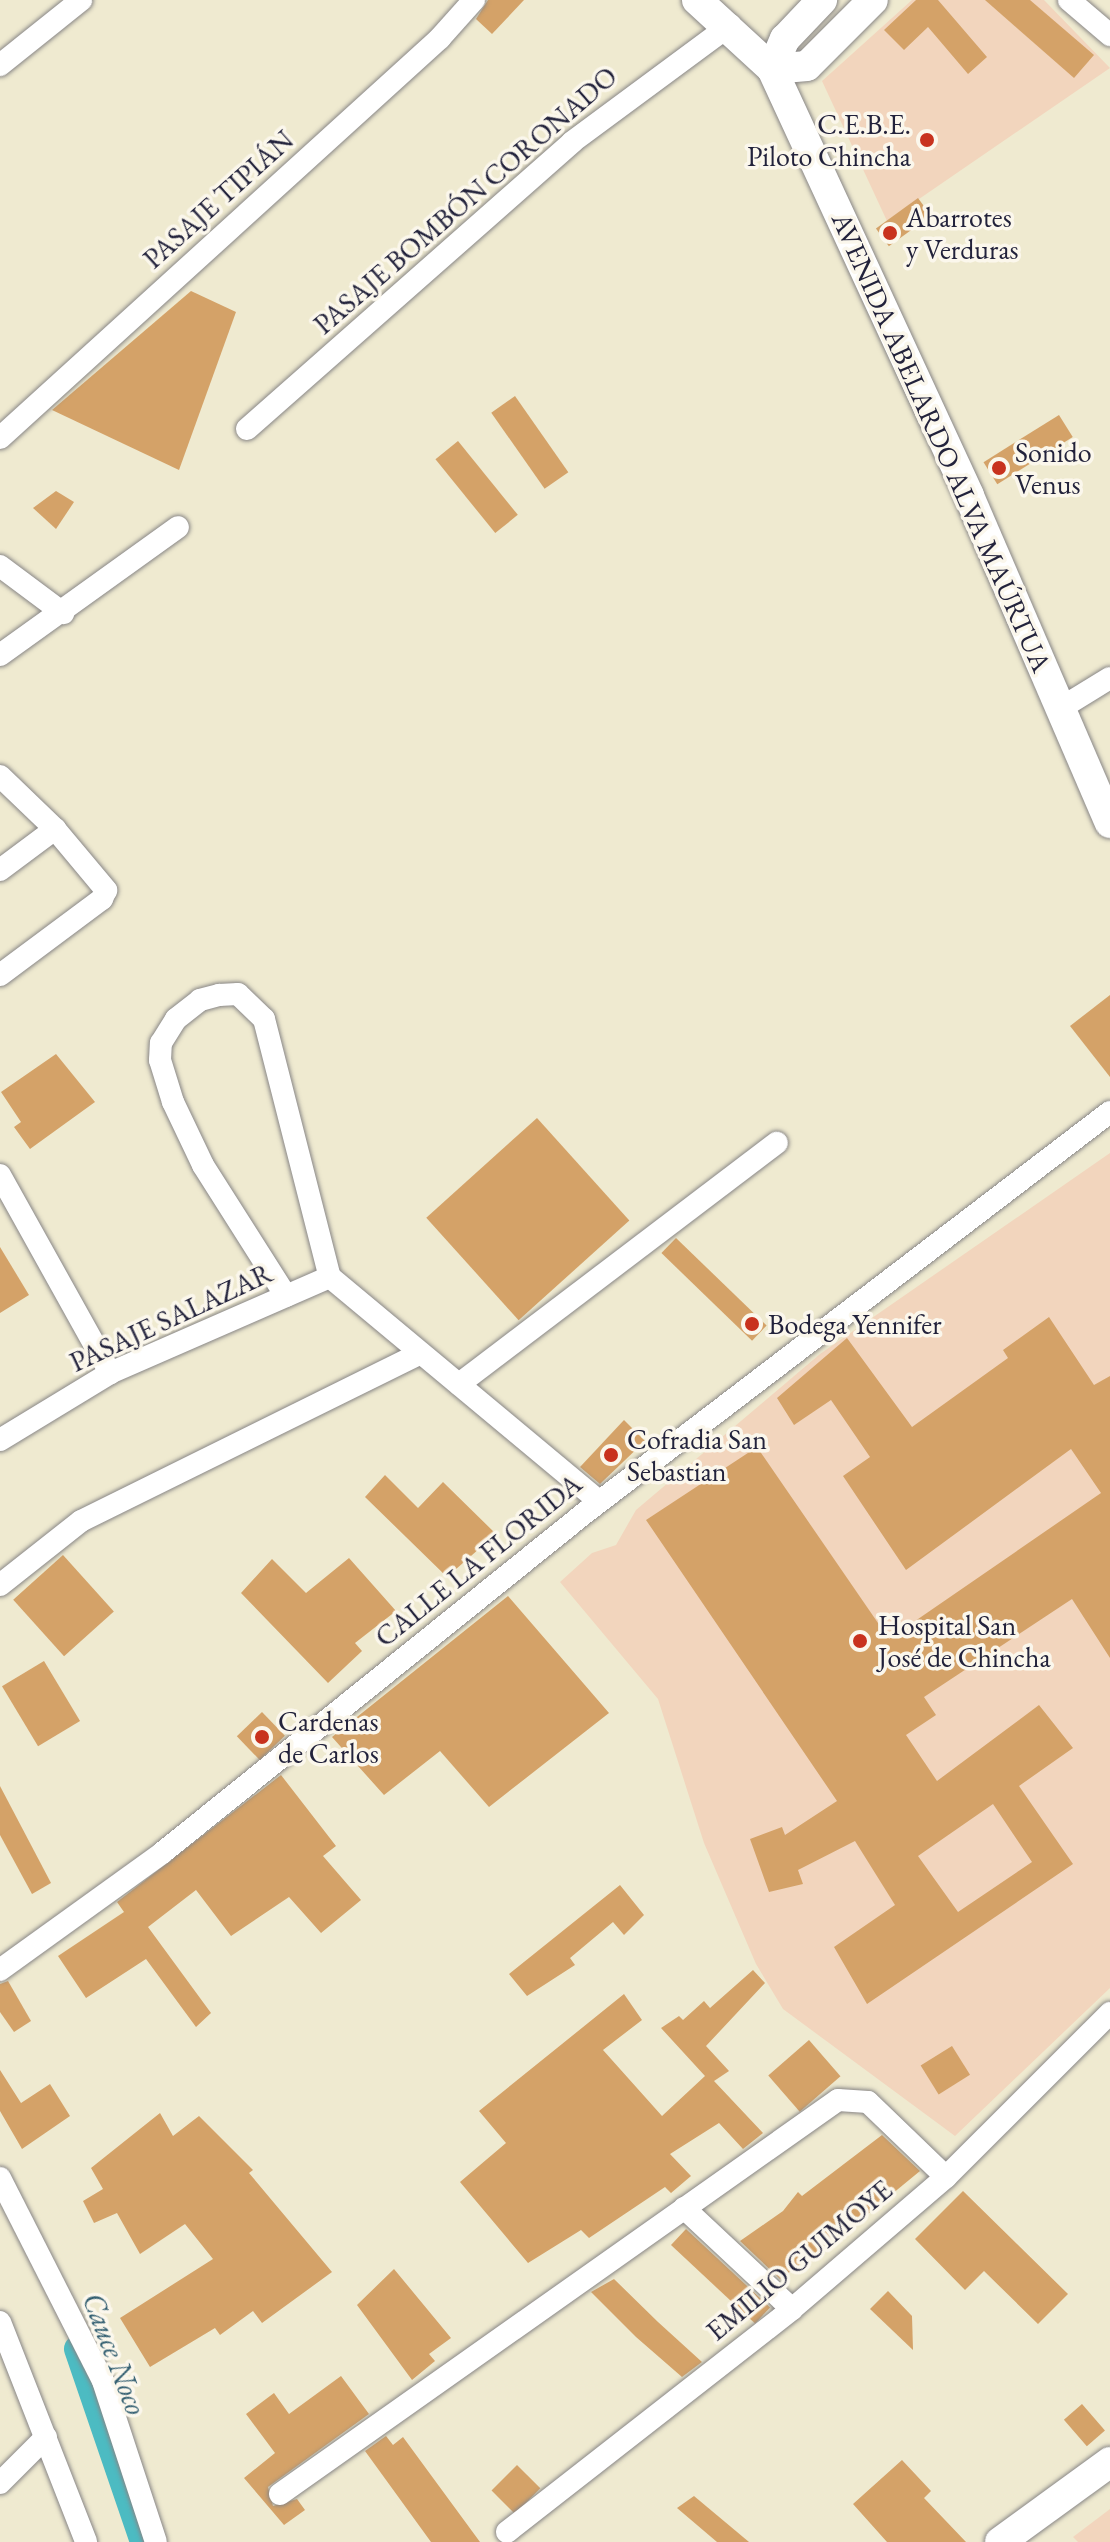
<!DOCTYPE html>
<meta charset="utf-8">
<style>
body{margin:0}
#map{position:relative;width:1110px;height:2542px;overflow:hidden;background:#efead0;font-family:"EB Garamond",serif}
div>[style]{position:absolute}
.built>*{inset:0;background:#f2d5bd}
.canal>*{height:28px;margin:-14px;padding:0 14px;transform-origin:14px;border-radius:14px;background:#4cbbc2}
.building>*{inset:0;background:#d4a268;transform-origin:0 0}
.roads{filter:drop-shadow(0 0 2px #888686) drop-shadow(0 0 2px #888686)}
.street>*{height:22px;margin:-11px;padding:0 11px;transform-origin:11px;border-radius:11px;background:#fff}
.secondary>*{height:30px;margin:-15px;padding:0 15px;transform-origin:15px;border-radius:15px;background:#fff}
.dots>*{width:22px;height:22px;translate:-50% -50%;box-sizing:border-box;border:4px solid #fbf7ec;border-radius:50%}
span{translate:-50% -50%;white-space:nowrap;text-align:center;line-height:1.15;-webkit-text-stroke:7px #fbf7ec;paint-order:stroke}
.poi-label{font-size:28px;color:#22223b}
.right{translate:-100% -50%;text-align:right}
.left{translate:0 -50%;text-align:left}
.street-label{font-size:28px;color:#22223b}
.water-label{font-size:30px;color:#335f71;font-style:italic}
</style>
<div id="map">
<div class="built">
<i style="clip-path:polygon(912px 0,1044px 0,1110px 68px,887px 221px,822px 81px)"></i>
<i style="clip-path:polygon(1110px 1153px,1110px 1988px,955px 2136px,783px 2009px,756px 1964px,704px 1843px,658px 1699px,560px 1582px,592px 1553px,616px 1545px,636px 1510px,820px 1354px)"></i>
<i style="clip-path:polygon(1110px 2509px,1110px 2542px,1078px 2542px,1073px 2537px)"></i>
</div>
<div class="canal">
<i style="left:78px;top:2349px;width:204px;rotate:71.1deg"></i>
</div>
<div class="building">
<i style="clip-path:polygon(488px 0,524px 0,492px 34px,476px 19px)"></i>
<i style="clip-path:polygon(916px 0,938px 0,987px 57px,968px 74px,928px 27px,904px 50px,884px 30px)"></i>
<i style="clip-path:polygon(985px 0,1030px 0,1094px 55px,1074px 78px)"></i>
<i style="left:918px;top:198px;width:22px;height:52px;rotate:54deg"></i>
<i style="clip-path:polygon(191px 291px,236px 312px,179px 470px,52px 410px)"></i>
<i style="left:515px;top:396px;width:93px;height:29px;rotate:55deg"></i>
<i style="left:1059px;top:415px;width:26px;height:89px;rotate:58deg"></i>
<i style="left:458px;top:441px;width:95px;height:29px;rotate:51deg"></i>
<i style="clip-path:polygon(56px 491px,74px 502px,56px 529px,33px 508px)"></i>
<i style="clip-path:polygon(1110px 995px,1110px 1077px,1070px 1026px)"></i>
<i style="clip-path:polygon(56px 1054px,95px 1102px,30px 1149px,14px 1127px,21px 1122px,1px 1092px)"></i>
<i style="left:537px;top:1118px;width:138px;height:149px;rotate:48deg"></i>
<i style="left:676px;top:1238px;width:126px;height:21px;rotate:44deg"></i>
<i style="clip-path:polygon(0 1247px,29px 1295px,0 1313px)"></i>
<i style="clip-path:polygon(evenodd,1049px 1317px,1094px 1385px,1110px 1376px,1110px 1658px,1072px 1599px,924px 1697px,936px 1715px,906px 1735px,937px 1781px,1039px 1705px,1073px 1748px,1019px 1786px,1073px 1864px,867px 2004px,834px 1947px,895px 1905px,855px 1841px,798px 1870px,803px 1884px,769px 1892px,750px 1839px,782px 1827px,785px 1835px,837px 1801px,646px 1520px,757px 1447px,889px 1639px,1101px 1493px,1071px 1449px,906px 1570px,843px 1476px,870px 1457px,831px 1400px,794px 1425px,777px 1398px,847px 1338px,912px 1427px,1008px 1358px,1003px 1350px,1049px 1317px,993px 1804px,1032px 1862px,958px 1912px,918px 1856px,993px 1804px)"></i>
<i style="clip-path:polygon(624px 1420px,645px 1441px,600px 1484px,580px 1467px)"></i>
<i style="clip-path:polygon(385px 1475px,418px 1508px,443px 1482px,496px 1534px,447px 1577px,365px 1497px)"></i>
<i style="left:63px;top:1555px;width:76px;height:67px;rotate:48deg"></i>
<i style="clip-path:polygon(349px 1558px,396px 1611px,355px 1643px,362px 1651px,328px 1683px,241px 1593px,272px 1559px,306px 1593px)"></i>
<i style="clip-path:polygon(508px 1596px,609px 1713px,489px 1807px,440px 1751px,384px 1795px,332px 1737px)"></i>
<i style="left:44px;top:1661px;width:70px;height:49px;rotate:59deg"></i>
<i style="left:262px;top:1712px;width:33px;height:35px;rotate:46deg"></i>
<i style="clip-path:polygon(281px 1775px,336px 1846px,323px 1856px,361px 1900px,321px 1933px,289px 1897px,231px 1936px,196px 1890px,148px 1927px,211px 2013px,196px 2027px,146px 1959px,86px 1998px,58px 1956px,124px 1912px,117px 1902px)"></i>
<i style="clip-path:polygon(0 1786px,51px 1883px,32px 1894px,0 1835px)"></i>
<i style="clip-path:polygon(620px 1885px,644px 1915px,624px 1935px,613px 1922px,570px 1958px,575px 1965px,527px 1996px,509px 1974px)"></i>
<i style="clip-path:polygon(753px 1970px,765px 1983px,706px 2046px,729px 2071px,714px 2081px,763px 2133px,743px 2149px,719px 2123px,670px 2154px,691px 2176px,671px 2193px,665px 2187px,589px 2238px,581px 2230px,528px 2263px,460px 2182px,506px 2143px,479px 2111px,624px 1994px,642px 2020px,603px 2050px,662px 2116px,705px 2076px,661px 2028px,679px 2016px,683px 2020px,704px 2001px,710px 2008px)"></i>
<i style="clip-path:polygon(8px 1981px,31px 2021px,14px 2032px,0 2012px,0 1984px)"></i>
<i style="left:809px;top:2040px;width:48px;height:54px;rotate:49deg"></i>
<i style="left:952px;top:2046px;width:34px;height:37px;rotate:58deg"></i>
<i style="clip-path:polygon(0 2070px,21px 2103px,50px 2084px,70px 2116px,22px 2149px,0 2111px)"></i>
<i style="clip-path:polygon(160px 2113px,173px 2136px,199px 2116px,253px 2170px,249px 2173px,332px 2272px,262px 2323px,253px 2311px,220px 2335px,215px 2328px,150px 2367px,120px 2318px,213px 2259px,185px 2224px,140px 2254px,117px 2213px,94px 2223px,83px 2201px,103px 2189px,91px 2168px)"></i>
<i style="clip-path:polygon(882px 2135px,920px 2171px,847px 2231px,780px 2279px,740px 2241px,783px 2211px,798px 2192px,802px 2196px)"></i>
<i style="clip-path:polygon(963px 2191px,1068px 2294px,1038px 2324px,984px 2271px,965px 2290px,915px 2239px)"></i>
<i style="left:686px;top:2229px;width:115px;height:22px;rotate:43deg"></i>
<i style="clip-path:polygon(394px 2269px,451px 2338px,429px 2354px,435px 2361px,412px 2380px,357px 2305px)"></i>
<i style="clip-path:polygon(614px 2279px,658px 2322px,702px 2362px,682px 2377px,636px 2337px,591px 2292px)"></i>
<i style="clip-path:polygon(888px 2291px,912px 2316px,913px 2350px,870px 2309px)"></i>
<i style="clip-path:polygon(341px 2376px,369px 2414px,268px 2487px,273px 2506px,297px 2499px,305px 2510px,284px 2525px,244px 2478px,275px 2453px,246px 2414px,274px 2393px,289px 2414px)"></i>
<i style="left:1082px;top:2404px;width:35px;height:24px;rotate:49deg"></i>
<i style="clip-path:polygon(386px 2436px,393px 2445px,403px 2437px,480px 2542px,431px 2542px,365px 2451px)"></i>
<i style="clip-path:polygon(902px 2460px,931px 2491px,924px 2498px,966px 2542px,887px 2542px,853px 2504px)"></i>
<i style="left:517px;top:2465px;width:33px;height:36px;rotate:45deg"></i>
<i style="clip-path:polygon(694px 2496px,749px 2542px,717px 2542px,677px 2508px)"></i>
</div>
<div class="roads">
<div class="street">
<i style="left:1069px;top:0;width:54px;rotate:40.5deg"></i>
<i style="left:0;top:65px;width:104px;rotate:-38.7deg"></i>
<i style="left:247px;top:429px;width:434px;rotate:-41.4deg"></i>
<i style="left:572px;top:142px;width:197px;rotate:-36.5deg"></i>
<i style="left:0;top:438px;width:595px;rotate:-42.27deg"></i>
<i style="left:440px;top:38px;width:51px;rotate:-48.2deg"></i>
<i style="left:0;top:566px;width:79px;rotate:36.7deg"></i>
<i style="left:0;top:655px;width:219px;rotate:-35.7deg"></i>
<i style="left:1061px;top:708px;width:57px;rotate:-31.5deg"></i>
<i style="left:0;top:776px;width:76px;rotate:43.9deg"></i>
<i style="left:55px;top:829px;width:80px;rotate:50.1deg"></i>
<i style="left:106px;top:890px;width:10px;rotate:114deg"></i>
<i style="left:102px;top:899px;width:127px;rotate:143.3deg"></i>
<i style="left:0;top:870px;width:69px;rotate:-36.7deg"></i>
<i style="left:0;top:1175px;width:227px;rotate:60.9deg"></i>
<i style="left:286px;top:1296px;width:155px;rotate:-122.4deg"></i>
<i style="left:203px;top:1165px;width:70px;rotate:-115.5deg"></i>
<i style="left:173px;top:1102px;width:44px;rotate:-107.2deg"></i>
<i style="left:160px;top:1060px;width:17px;rotate:-87deg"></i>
<i style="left:161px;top:1043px;width:28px;rotate:-58deg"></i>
<i style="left:176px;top:1019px;width:31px;rotate:-38deg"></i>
<i style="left:200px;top:1000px;width:20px;rotate:-15deg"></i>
<i style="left:219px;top:995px;width:19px;rotate:-3deg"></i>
<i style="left:238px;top:994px;width:36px;rotate:44deg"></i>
<i style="left:264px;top:1019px;width:266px;rotate:75.7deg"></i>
<i style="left:330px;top:1277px;width:350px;rotate:39.8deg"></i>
<i style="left:459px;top:1384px;width:399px;rotate:-37.2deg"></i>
<i style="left:0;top:1440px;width:129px;rotate:-31.3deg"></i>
<i style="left:110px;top:1373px;width:240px;rotate:-23.6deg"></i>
<i style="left:0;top:1585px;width:103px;rotate:-38.3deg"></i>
<i style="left:81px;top:1521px;width:375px;rotate:-26.3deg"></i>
<i style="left:0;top:1970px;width:200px;rotate:-35.8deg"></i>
<i style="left:162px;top:1853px;width:544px;rotate:-38.81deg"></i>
<i style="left:586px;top:1512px;width:659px;rotate:-37.36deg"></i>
<i style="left:0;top:2178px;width:228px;rotate:63.1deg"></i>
<i style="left:103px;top:2381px;width:169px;rotate:71.8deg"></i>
<i style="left:684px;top:2208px;width:148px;rotate:43.1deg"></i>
<i style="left:0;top:2322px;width:236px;rotate:68.6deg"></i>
<i style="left:0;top:2483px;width:65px;rotate:-45deg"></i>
<i style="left:280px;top:2494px;width:683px;rotate:-35.23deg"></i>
<i style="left:838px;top:2100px;width:30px;rotate:4deg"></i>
<i style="left:868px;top:2102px;width:108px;rotate:43.9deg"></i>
<i style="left:507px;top:2532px;width:362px;rotate:-38deg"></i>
<i style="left:792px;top:2309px;width:203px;rotate:-40.6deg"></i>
<i style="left:946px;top:2177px;width:232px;rotate:-45deg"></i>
</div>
<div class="secondary">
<i style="left:697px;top:0;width:102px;rotate:42.6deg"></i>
<i style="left:772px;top:69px;width:470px;rotate:65.2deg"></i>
<i style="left:969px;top:496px;width:356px;rotate:66.7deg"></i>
<i style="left:772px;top:69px;width:35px;rotate:-5deg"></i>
<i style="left:807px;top:66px;width:93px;rotate:-45deg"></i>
<i style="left:772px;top:69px;width:33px;rotate:-67deg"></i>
<i style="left:785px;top:39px;width:54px;rotate:-46.5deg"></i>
<i style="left:1000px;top:2542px;width:136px;rotate:-36deg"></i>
</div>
</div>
<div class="dots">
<i style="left:927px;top:140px;background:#c8321e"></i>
<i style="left:890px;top:233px;background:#c8321e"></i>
<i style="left:999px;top:468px;background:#c8321e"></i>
<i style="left:752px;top:1324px;background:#c8321e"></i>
<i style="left:611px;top:1455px;background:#c8321e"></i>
<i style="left:860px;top:1641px;background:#c8321e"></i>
<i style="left:262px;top:1737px;background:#c8321e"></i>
</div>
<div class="poi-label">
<span class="right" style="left:911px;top:140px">C.E.B.E.<br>Piloto Chincha</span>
<span class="left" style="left:906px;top:233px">Abarrotes<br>y Verduras</span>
<span class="left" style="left:1015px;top:468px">Sonido<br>Venus</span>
<span class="left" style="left:768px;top:1324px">Bodega Yennifer</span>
<span class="left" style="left:627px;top:1455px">Cofradia San<br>Sebastian</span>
<span class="left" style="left:878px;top:1641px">Hospital San<br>José de Chincha</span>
<span class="left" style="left:278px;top:1737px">Cardenas<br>de Carlos</span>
</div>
<div class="street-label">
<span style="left:218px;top:199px;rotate:-42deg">PASAJE TIPIÁN</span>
<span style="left:465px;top:200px;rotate:-41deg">PASAJE BOMBÓN CORONADO</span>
<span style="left:942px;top:442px;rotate:66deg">AVENIDA ABELARDO ALVA MAÚRTUA</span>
<span style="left:171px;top:1317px;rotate:-25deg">PASAJE SALAZAR</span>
<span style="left:478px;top:1560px;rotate:-39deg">CALLE LA FLORIDA</span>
<span style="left:799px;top:2260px;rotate:-40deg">EMILIO GUIMOYE</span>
</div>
<div class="water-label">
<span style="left:114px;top:2354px;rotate:69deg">Cauce Noco</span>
</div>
</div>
